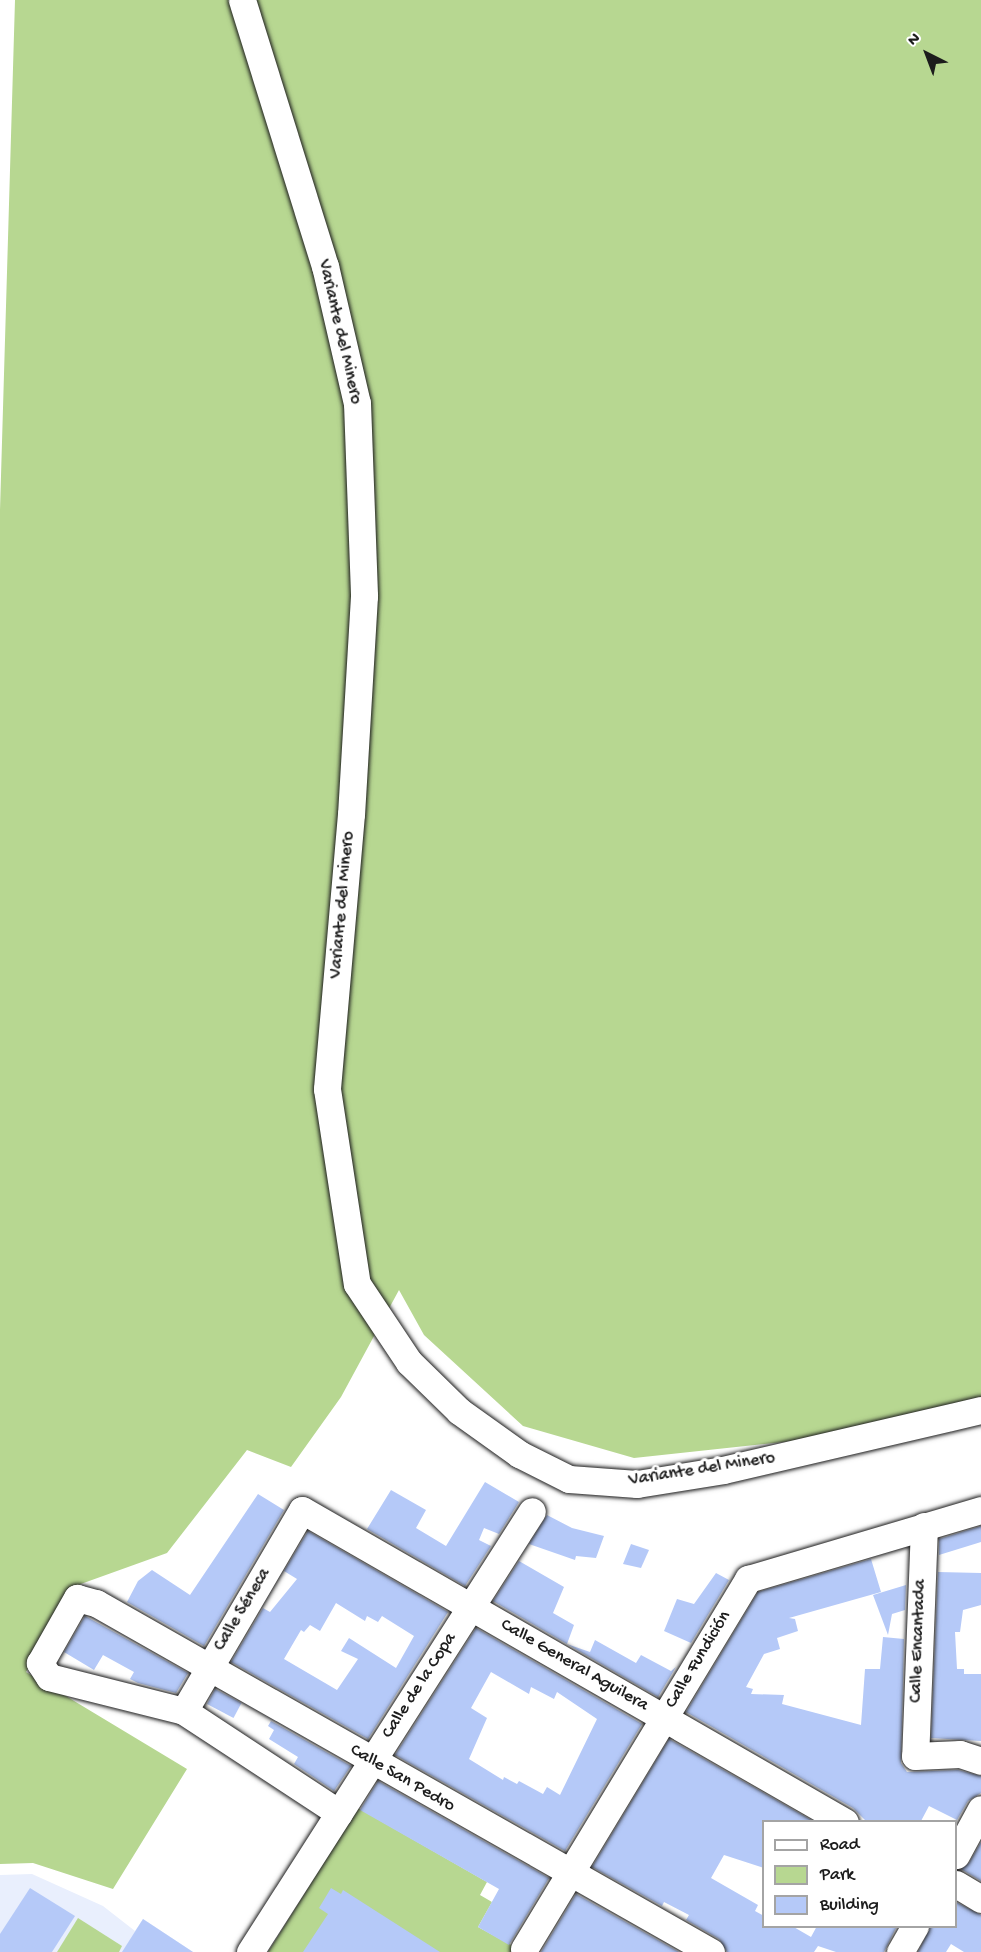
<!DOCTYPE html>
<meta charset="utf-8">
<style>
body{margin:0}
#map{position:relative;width:981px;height:1952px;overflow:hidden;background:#fff;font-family:"Gochi Hand",sans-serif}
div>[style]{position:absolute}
.built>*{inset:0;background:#e9effd}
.green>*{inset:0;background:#b7d791}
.building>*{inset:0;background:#b5c9f8;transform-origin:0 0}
.roads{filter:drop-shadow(0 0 2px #1c1c1c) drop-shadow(0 0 2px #1c1c1c)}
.minor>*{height:27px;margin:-13.5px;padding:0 13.5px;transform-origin:13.5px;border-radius:13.5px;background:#fff}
span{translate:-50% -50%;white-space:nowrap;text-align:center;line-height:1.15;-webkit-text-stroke:6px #fff;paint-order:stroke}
.street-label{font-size:18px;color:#1c1c1c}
.legend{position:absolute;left:762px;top:1820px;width:195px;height:108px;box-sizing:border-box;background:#fff;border:2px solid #a4a4a4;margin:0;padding:8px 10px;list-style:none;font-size:18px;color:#1c1c1c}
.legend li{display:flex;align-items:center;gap:12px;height:30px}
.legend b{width:30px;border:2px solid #a4a4a4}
.north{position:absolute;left:897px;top:24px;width:60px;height:60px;-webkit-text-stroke:4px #fff;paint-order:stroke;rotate:318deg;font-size:16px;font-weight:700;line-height:24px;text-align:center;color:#1c1c1c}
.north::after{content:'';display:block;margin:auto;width:21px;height:27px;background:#1c1c1c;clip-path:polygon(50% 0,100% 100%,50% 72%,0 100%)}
</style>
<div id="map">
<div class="built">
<i style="clip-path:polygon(32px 1874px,103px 1906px,135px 1931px,143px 1919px,193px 1952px,0 1952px,0 1875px)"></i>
</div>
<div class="green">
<i style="clip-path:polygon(15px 0,981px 0,981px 1399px,812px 1439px,634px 1458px,523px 1426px,424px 1335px,399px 1290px,341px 1397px,291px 1467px,247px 1450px,167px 1553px,78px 1585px,26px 1672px,187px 1769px,113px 1889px,33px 1863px,0 1864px,0 510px)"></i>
<i style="clip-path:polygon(358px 1808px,487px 1882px,480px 1895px,492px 1902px,478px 1927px,524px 1952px,268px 1952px)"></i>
<i style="clip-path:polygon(78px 1918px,122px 1946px,119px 1952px,57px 1952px)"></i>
</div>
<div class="building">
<i style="clip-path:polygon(485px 1482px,519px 1502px,499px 1534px,484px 1528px,479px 1540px,491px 1546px,465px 1586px,367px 1529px,391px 1490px,426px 1510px,416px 1528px,446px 1546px)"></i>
<i style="clip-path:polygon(258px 1494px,284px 1510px,204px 1646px,127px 1602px,138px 1581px,152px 1570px,190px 1595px)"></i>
<i style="clip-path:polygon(547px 1515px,572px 1528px,604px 1536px,596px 1558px,576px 1556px,575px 1560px,529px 1544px)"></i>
<i style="clip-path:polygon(981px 1526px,981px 1542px,939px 1555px,939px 1539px)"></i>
<i style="clip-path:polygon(evenodd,308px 1531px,448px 1612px,368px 1739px,231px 1662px,263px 1608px,270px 1612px,297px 1579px,284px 1571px,308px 1531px,336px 1603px,365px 1621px,367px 1616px,378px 1622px,382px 1616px,414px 1636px,396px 1668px,349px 1638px,341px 1651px,358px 1659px,337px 1690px,284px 1659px,301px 1630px,304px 1632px,310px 1625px,320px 1631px,336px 1603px)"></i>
<i style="clip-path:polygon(631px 1544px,649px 1550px,641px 1568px,623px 1564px)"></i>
<i style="clip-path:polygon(871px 1559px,881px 1592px,789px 1618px,795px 1619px,798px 1631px,777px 1638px,780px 1649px,764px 1654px,746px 1687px,753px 1689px,751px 1694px,784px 1695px,782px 1704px,861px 1725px,865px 1669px,880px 1669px,883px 1637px,904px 1639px,901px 1763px,907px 1772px,958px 1770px,981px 1776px,981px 1793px,968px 1801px,957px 1820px,929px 1806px,921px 1821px,866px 1821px,853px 1808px,686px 1712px,758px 1592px)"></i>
<i style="clip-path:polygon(519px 1561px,564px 1587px,553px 1613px,574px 1625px,567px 1644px,590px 1652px,595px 1640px,636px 1663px,641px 1655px,671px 1671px,676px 1667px,658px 1697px,493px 1601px)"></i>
<i style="clip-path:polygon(938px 1572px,981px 1573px,981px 1605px,963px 1610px,960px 1632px,955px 1632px,957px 1669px,964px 1669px,964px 1674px,981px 1674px,981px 1741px,931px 1738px)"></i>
<i style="clip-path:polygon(716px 1573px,729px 1580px,691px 1643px,664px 1631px,677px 1599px,694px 1604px)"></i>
<i style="clip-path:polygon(906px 1585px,905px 1610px,892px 1614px,888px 1635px,873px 1595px)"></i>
<i style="clip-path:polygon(85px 1616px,188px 1673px,176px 1693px,138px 1683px,130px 1679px,134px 1672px,103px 1655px,94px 1670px,64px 1652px)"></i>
<i style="clip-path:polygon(evenodd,476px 1628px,642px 1724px,565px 1851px,395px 1755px,476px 1628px,491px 1672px,529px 1694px,531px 1687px,554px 1699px,557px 1692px,597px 1719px,560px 1795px,547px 1787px,543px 1794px,519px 1781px,517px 1784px,504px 1777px,503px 1780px,469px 1759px,487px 1718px,471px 1708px,491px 1672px)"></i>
<i style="left:215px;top:1689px;width:30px;height:17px;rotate:28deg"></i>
<i style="clip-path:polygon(271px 1721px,351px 1766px,334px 1791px,294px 1764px,298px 1757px,269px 1739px,274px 1730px,268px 1726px)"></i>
<i style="clip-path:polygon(669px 1739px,813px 1821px,764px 1821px,764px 1868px,724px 1855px,711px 1878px,758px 1905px,755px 1911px,764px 1916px,764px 1926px,792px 1926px,811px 1937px,817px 1926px,897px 1926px,884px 1952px,836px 1952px,818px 1946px,814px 1952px,727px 1952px,719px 1939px,686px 1920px,689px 1915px,664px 1902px,662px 1906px,592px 1867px)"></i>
<i style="clip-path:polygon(378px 1781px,549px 1878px,509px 1945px,478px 1927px,499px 1889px,360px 1810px)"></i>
<i style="clip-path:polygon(981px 1842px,981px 1881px,961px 1869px,969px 1863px)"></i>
<i style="clip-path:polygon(30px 1888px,75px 1916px,52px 1952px,0 1952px,0 1934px)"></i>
<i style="clip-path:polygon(331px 1888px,341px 1894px,343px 1890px,440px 1952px,303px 1952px,328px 1914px,319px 1908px)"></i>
<i style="clip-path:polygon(576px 1894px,679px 1952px,541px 1952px)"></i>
<i style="clip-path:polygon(956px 1902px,981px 1915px,981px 1952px,964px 1952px,951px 1944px,946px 1952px,918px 1952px,931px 1926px,956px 1926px)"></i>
<i style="clip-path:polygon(143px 1919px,193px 1952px,122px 1952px)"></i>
</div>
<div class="roads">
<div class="minor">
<i style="left:242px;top:0;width:279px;rotate:72.7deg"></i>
<i style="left:325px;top:266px;width:141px;rotate:76.9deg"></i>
<i style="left:357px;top:403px;width:193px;rotate:87.9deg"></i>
<i style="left:364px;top:596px;width:218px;rotate:93.4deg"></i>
<i style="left:351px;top:814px;width:276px;rotate:95deg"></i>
<i style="left:327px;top:1089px;width:197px;rotate:81.3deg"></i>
<i style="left:357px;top:1284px;width:94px;rotate:56.3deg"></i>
<i style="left:409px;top:1362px;width:70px;rotate:44.4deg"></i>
<i style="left:459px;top:1411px;width:74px;rotate:35.6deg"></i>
<i style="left:519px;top:1454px;width:56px;rotate:26.6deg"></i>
<i style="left:569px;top:1479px;width:68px;rotate:4.2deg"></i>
<i style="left:637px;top:1484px;width:87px;rotate:-9.2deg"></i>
<i style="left:723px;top:1470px;width:265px;rotate:-13.1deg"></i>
<i style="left:924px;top:1526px;width:230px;rotate:92.2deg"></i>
<i style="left:915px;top:1756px;width:45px;rotate:-2.5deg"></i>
<i style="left:960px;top:1754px;width:22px;rotate:18deg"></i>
<i style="left:184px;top:1711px;width:233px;rotate:-59.6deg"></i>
<i style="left:302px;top:1510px;width:626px;rotate:29.88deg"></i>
<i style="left:339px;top:1813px;width:186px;rotate:-146.7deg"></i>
<i style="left:184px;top:1711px;width:139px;rotate:-165.9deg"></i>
<i style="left:49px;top:1677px;width:17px;rotate:-123deg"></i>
<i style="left:40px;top:1663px;width:75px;rotate:-60.4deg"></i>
<i style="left:77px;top:1598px;width:20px;rotate:15deg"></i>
<i style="left:96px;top:1603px;width:707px;rotate:29.57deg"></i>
<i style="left:956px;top:1855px;width:52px;rotate:-61.5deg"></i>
<i style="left:956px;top:1884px;width:29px;rotate:31deg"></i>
<i style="left:524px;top:1949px;width:433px;rotate:-58.8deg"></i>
<i style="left:748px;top:1579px;width:243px;rotate:-16.5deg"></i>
<i style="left:250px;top:1952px;width:523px;rotate:-57.4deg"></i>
<i style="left:900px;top:1952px;width:30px;rotate:-60deg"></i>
</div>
</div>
<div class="street-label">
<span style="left:339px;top:332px;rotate:77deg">Variante del Minero</span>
<span style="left:343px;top:905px;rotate:-85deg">Variante del Minero</span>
<span style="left:702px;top:1470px;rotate:-9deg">Variante del Minero</span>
<span style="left:243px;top:1610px;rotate:-59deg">Calle Séneca</span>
<span style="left:919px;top:1641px;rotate:-88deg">Calle Encantada</span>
<span style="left:699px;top:1660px;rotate:-59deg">Calle Fundición</span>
<span style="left:574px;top:1666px;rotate:30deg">Calle General Aguilera</span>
<span style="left:420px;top:1686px;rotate:-57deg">Calle de la Copa</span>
<span style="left:402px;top:1779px;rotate:30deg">Calle San Pedro</span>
</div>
<ul class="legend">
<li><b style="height:8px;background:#fff"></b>Road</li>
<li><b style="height:16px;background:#b7d791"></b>Park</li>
<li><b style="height:16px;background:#b5c9f8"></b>Building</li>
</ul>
<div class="north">N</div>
</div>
